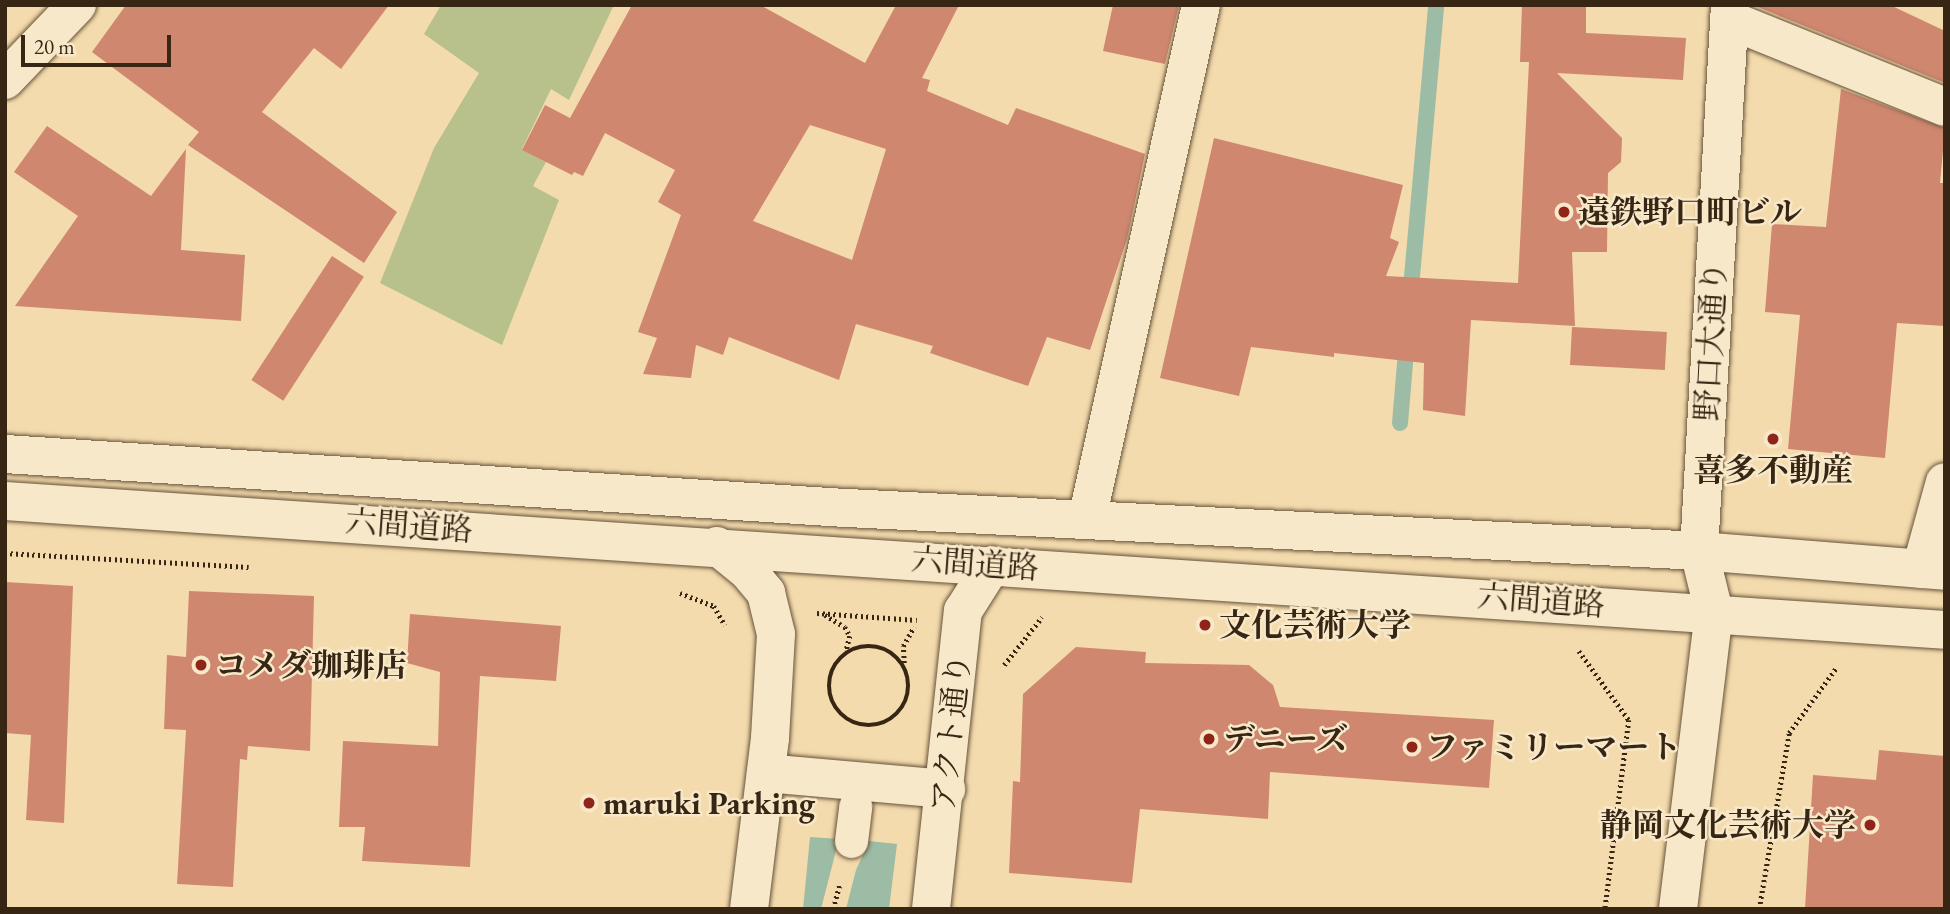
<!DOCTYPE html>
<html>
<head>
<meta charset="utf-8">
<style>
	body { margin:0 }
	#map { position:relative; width:1950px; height:914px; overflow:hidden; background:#f4dbad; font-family:"EB Garamond","Noto Serif JP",serif }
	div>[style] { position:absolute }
	.green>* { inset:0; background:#b8c18c }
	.water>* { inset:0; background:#9dbca5 }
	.stream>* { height:16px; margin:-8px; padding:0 8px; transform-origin:8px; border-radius:8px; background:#9dbca5 }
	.building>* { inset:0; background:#cf8770; transform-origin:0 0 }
	.path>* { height:4.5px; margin-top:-2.25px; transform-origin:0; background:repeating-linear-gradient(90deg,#372614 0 2px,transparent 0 5.5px) }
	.path>.ring { margin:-2.25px; padding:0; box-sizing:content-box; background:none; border:4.5px solid #372614; border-radius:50% }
	.roads { filter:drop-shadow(0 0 2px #66533a) drop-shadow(0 0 2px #66533a) }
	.pedestrian>* { height:33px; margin:-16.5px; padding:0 16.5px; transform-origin:16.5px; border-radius:16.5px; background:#f8e8ca }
	.minor>* { height:38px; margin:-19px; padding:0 19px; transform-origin:19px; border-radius:19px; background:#f8e8ca }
	.tertiary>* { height:38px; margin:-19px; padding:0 19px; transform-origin:19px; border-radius:19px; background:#f8e8ca }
	.dots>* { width:19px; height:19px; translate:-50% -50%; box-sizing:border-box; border:4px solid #f8e8ca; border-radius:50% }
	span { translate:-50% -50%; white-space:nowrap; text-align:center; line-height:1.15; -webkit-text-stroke:5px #f8e8ca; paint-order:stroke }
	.poi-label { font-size:32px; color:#372614; font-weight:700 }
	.left { translate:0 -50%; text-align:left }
	.right { translate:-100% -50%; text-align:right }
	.street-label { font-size:32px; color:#372614 }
	.frame { position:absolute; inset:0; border:7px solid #372614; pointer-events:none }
	.scale { position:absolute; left:21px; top:35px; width:150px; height:32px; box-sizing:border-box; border:4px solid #372614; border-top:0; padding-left:9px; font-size:21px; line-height:24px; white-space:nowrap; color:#372614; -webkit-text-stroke:5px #f8e8ca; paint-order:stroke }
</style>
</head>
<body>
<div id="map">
	<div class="green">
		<div style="clip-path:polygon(441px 5px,614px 5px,569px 100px,551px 89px,522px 149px,546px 162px,533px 186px,559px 200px,502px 345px,380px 283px,434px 148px,479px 73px,424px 34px)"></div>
	</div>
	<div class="water">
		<div style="clip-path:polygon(810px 837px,839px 839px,821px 909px,803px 909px)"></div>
		<div style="clip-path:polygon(869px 841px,897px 844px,889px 909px,846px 909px,856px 870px)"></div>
	</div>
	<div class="stream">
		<div style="left:1410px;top:299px;width:295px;rotate:-84.9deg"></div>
		<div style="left:1400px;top:423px;width:84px;rotate:-85.2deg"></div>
	</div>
	<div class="building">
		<div style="clip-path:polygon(126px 5px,389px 5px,341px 69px,314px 48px,262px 112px,397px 212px,364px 263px,188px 145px,199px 132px,92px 52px)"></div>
		<div style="clip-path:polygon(evenodd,632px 5px,760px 5px,865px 63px,896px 5px,959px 5px,922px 78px,930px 80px,927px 91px,1008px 125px,1016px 108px,1145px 154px,1127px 239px,1090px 350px,1047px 337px,1028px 386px,930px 353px,933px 346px,856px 324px,839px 380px,729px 337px,723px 355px,696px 345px,691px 378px,643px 374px,657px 338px,638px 332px,681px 215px,658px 202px,675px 170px,605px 133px,583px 176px,574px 172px,572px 175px,522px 150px,545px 105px,570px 118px,632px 5px,810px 125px,886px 149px,852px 260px,753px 221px,810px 125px)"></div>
		<div style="clip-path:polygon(1113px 5px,1179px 5px,1165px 64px,1103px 51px)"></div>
		<div style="clip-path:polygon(1522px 5px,1586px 5px,1586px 33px,1686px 38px,1683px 80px,1557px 73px,1622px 138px,1621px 162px,1608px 173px,1607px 252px,1572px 252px,1575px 326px,1471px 320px,1465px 416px,1423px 410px,1424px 363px,1334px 353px,1334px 357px,1251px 347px,1239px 396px,1160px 378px,1214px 138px,1403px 185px,1390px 238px,1399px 242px,1386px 276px,1518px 283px,1529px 62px,1520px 62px)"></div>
		<div style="clip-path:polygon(1753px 5px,1890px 5px,1945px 31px,1945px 83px)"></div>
		<div style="clip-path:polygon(1841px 89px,1945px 128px,1940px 183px,1945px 183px,1945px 326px,1897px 323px,1885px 458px,1788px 449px,1800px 315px,1765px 312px,1772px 224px,1826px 227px)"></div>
		<div style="clip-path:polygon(47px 126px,151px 196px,186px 149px,181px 250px,245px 255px,241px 321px,15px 306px,78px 216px,14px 172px)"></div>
		<div style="left:332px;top:256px;width:38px;height:148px;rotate:33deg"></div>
		<div style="left:1572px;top:327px;width:95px;height:38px;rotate:3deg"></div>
		<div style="clip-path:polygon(5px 582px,73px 586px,64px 823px,26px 820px,31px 735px,5px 733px)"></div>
		<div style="clip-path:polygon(189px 591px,314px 596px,310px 751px,248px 746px,247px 760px,240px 759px,233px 887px,177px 884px,186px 730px,164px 729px,167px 655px,186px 657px)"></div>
		<div style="clip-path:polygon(410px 614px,561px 626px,556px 681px,480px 676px,470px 867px,362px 861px,365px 827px,339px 827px,343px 741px,438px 746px,440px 672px,407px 663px)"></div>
		<div style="clip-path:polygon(1076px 647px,1146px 652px,1145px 663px,1249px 665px,1273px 685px,1280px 707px,1494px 720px,1489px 788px,1270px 772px,1268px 819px,1140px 809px,1132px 883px,1009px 873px,1013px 781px,1020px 782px,1023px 694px)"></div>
		<div style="clip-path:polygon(1879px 750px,1945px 756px,1945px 909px,1805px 909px,1813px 775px,1876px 780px)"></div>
	</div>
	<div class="path">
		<div style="left:5px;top:553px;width:244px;rotate:3.3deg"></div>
		<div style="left:680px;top:593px;width:36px;rotate:21deg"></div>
		<div style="left:714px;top:606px;width:22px;rotate:60deg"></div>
		<div style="left:817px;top:613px;width:100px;rotate:4deg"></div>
		<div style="left:825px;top:615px;width:23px;rotate:31deg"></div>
		<div style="left:845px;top:627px;width:10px;rotate:61deg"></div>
		<div style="left:850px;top:636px;width:16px;rotate:104deg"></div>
		<div class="ring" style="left:829px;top:646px;width:75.5px;height:75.5px"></div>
		<div style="left:1579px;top:651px;width:85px;rotate:54.1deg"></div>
		<div style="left:1629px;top:720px;width:191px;rotate:97.2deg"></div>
		<div style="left:904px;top:663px;width:17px;rotate:-93deg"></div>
		<div style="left:903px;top:646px;width:22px;rotate:-60deg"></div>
		<div style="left:1004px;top:665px;width:61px;rotate:-51.6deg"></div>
		<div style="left:833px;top:909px;width:27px;rotate:-75deg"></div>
		<div style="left:1759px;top:909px;width:179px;rotate:-80.3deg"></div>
		<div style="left:1789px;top:733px;width:80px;rotate:-54.1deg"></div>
	</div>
	<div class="roads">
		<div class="pedestrian">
			<div style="left:851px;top:841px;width:35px;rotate:-83deg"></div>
		</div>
		<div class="minor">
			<div style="left:1730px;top:20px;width:232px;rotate:22deg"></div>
			<div style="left:5px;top:80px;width:104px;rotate:-46.2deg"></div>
			<div style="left:1087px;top:519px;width:526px;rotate:-77.49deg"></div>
			<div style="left:717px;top:546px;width:38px;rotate:39deg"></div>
			<div style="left:747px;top:570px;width:30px;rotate:50deg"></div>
			<div style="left:766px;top:593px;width:42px;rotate:76.3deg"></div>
			<div style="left:776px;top:634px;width:104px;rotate:93.3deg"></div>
			<div style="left:770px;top:738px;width:172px;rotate:97deg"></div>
			<div style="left:1921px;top:569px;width:90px;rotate:-74.6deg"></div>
			<div style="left:766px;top:773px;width:181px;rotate:5.1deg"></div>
			<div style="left:931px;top:909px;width:300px;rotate:-83.9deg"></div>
			<div style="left:963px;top:611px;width:54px;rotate:-57.8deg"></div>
		</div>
		<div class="tertiary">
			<div style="left:5px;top:454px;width:825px;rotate:3.68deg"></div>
			<div style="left:828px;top:507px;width:872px;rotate:2.89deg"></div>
			<div style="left:1699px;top:551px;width:247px;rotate:4.6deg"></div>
			<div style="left:5px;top:501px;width:1944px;rotate:3.8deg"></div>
			<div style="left:1678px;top:909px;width:299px;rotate:-83.1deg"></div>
			<div style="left:1714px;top:612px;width:63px;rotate:-103.8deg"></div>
			<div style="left:1699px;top:551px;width:547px;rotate:-86.75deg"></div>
		</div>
	</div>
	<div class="dots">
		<div style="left:1564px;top:212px;background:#8f2418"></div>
		<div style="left:1773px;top:439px;background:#8f2418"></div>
		<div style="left:1205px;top:625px;background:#8f2418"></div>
		<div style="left:201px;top:665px;background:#8f2418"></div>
		<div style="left:1209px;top:739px;background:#8f2418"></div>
		<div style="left:1412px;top:747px;background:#8f2418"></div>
		<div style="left:589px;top:803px;background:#8f2418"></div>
		<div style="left:1870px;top:825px;background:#8f2418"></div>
	</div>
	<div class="poi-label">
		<span class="left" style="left:1578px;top:212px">遠鉄野口町ビル</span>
		<span style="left:1773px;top:470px">喜多不動産</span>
		<span class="left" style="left:1219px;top:625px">文化芸術大学</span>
		<span class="left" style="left:215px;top:665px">コメダ珈琲店</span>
		<span class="left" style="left:1223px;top:739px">デニーズ</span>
		<span class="left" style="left:1426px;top:747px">ファミリーマート</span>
		<span class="left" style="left:603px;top:803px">maruki Parking</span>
		<span class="right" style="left:1856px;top:825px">静岡文化芸術大学</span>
	</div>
	<div class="street-label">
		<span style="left:1711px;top:341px;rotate:-87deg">野口大通り</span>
		<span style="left:409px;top:526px;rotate:4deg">六間道路</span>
		<span style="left:975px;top:564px;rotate:4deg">六間道路</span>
		<span style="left:1541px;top:601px;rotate:4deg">六間道路</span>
		<span style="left:951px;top:733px;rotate:-84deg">アクト通り</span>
	</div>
	<div class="frame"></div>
	<div class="scale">20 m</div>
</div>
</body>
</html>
